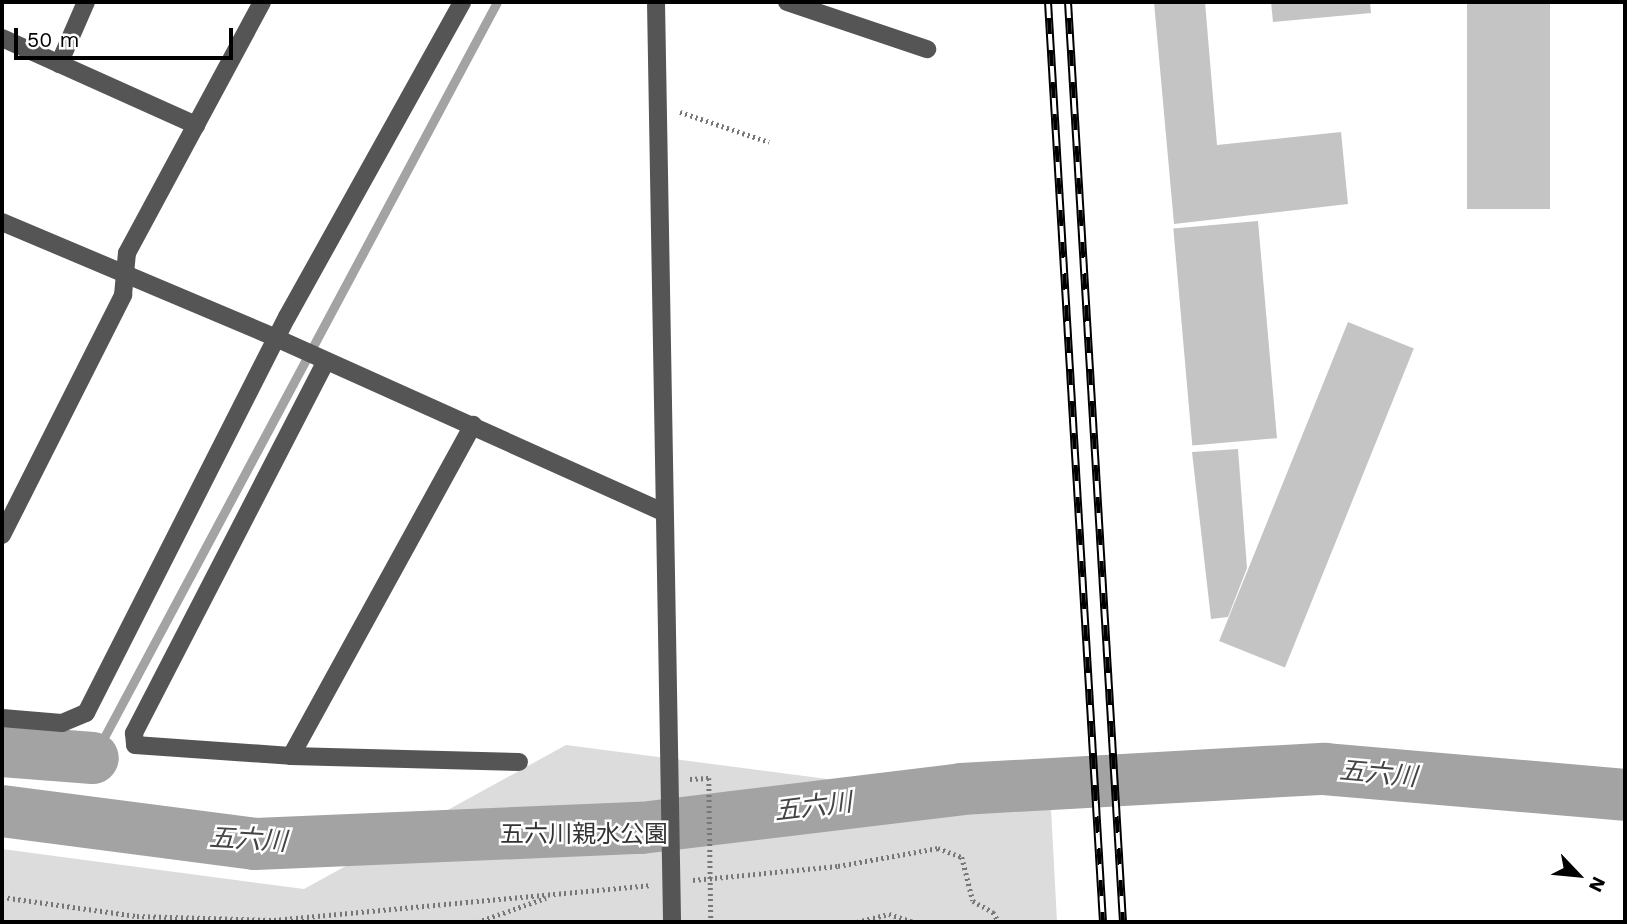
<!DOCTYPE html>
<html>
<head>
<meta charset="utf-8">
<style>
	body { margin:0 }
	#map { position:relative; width:1627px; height:924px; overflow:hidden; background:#fff; font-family:"Work Sans","Noto Sans JP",sans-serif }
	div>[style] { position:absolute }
	.green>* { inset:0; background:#dcdcdc }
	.stream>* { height:9px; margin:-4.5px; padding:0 4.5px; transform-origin:4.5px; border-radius:4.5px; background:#a3a3a3 }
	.river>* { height:52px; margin:-26px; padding:0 26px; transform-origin:26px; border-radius:26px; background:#a3a3a3 }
	.building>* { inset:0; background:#c4c4c4; transform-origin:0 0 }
	.path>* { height:4.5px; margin-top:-2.25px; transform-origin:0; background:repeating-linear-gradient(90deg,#777 0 2px,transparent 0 5.5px) }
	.minor>* { height:18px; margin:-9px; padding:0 9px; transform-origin:9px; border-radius:9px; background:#555 }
	.rail>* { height:8px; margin-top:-4px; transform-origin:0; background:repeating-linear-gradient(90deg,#fff 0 16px,#000 0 32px); box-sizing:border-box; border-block:2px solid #000 }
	span { translate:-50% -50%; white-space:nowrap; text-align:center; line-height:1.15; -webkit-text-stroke:5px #fff; paint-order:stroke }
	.park-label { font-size:24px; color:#333 }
	.water-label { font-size:26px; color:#444; font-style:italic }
	.frame { position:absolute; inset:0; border:4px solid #000; pointer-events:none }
	.north { position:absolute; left:1543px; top:840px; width:70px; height:70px; -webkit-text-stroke:5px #fff; paint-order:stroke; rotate:116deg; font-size:19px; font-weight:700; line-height:28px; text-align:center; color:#000 }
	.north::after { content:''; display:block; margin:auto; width:24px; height:32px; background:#000; clip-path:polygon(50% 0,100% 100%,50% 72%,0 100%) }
	.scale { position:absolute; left:14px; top:28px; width:219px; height:32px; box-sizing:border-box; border:4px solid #000; border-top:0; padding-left:9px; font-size:21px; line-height:24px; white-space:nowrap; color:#000; -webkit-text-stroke:5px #fff; paint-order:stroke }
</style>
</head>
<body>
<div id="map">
	<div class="green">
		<div style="clip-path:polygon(566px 745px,1051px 808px,1057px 922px,2px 922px,2px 849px,304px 889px)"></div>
	</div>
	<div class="stream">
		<div style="left:93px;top:758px;width:857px;rotate:-61.88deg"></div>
	</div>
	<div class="river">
		<div style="left:2px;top:751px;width:91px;rotate:4.4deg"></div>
		<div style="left:2px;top:811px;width:255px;rotate:7.4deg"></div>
		<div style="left:255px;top:844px;width:386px;rotate:-2.4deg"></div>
		<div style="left:641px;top:828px;width:322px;rotate:-6.9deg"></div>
		<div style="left:961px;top:789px;width:364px;rotate:-3.2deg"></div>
		<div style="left:1324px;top:769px;width:302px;rotate:4.9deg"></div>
	</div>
	<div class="building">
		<div style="clip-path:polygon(1154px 2px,1205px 2px,1217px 145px,1341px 132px,1348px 204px,1174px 224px)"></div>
		<div style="clip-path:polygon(1271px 2px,1370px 2px,1371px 13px,1273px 22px)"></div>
		<div style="left:1467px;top:2px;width:83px;height:207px"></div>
		<div style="left:1258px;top:221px;width:218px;height:85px;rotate:85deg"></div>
		<div style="left:1348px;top:322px;width:71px;height:344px;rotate:22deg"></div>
		<div style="clip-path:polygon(1238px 449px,1247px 568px,1228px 617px,1211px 619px,1192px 452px)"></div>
	</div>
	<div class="path">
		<div style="left:680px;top:112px;width:94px;rotate:18.6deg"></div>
		<div style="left:690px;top:779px;width:19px;rotate:-3deg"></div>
		<div style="left:709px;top:778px;width:144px;rotate:89.2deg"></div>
		<div style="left:693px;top:880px;width:146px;rotate:-5.5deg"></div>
		<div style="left:838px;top:866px;width:102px;rotate:-10.2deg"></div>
		<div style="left:938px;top:848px;width:26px;rotate:21deg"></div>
		<div style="left:962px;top:857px;width:45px;rotate:76deg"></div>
		<div style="left:973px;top:901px;width:23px;rotate:29deg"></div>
		<div style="left:993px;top:912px;width:12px;rotate:59deg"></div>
		<div style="left:2px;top:897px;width:136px;rotate:8deg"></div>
		<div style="left:137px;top:916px;width:137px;rotate:1.7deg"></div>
		<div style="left:274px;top:920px;width:377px;rotate:-5.3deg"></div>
		<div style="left:477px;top:922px;width:73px;rotate:-19.2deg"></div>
		<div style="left:857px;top:922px;width:33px;rotate:-14deg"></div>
		<div style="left:889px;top:914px;width:26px;rotate:18deg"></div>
	</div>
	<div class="minor">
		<div style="left:656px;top:2px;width:920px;rotate:89deg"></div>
		<div style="left:787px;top:2px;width:148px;rotate:18.6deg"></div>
		<div style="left:2px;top:38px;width:213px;rotate:24.2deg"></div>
		<div style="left:59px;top:64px;width:68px;rotate:-66.5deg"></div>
		<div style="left:2px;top:222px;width:298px;rotate:22.9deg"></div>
		<div style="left:276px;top:338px;width:425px;rotate:24.2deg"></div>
		<div style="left:326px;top:361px;width:419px;rotate:117.3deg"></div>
		<div style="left:134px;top:733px;width:12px;rotate:85deg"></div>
		<div style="left:135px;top:745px;width:156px;rotate:4deg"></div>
		<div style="left:291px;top:756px;width:378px;rotate:-61.2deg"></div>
		<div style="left:2px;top:535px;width:269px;rotate:-63.2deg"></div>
		<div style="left:123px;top:295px;width:42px;rotate:-84.6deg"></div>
		<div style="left:127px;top:253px;width:285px;rotate:-61.7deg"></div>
		<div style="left:2px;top:718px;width:60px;rotate:4.8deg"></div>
		<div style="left:62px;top:723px;width:26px;rotate:-23deg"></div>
		<div style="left:86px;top:713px;width:444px;rotate:-63.1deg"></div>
		<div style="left:287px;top:317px;width:360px;rotate:-60.9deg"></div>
		<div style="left:291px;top:756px;width:228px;rotate:1.5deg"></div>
	</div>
	<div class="rail">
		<div style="left:1048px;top:2px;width:922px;rotate:86.58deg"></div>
		<div style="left:1068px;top:2px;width:922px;rotate:86.58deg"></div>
	</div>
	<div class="park-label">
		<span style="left:584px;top:835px">五六川親水公園</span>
	</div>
	<div class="water-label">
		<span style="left:1378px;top:774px;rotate:5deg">五六川</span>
		<span style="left:813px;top:807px;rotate:-7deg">五六川</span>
		<span style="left:248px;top:840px;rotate:3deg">五六川</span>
	</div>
	<div class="frame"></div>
	<div class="north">N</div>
	<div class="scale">50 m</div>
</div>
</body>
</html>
